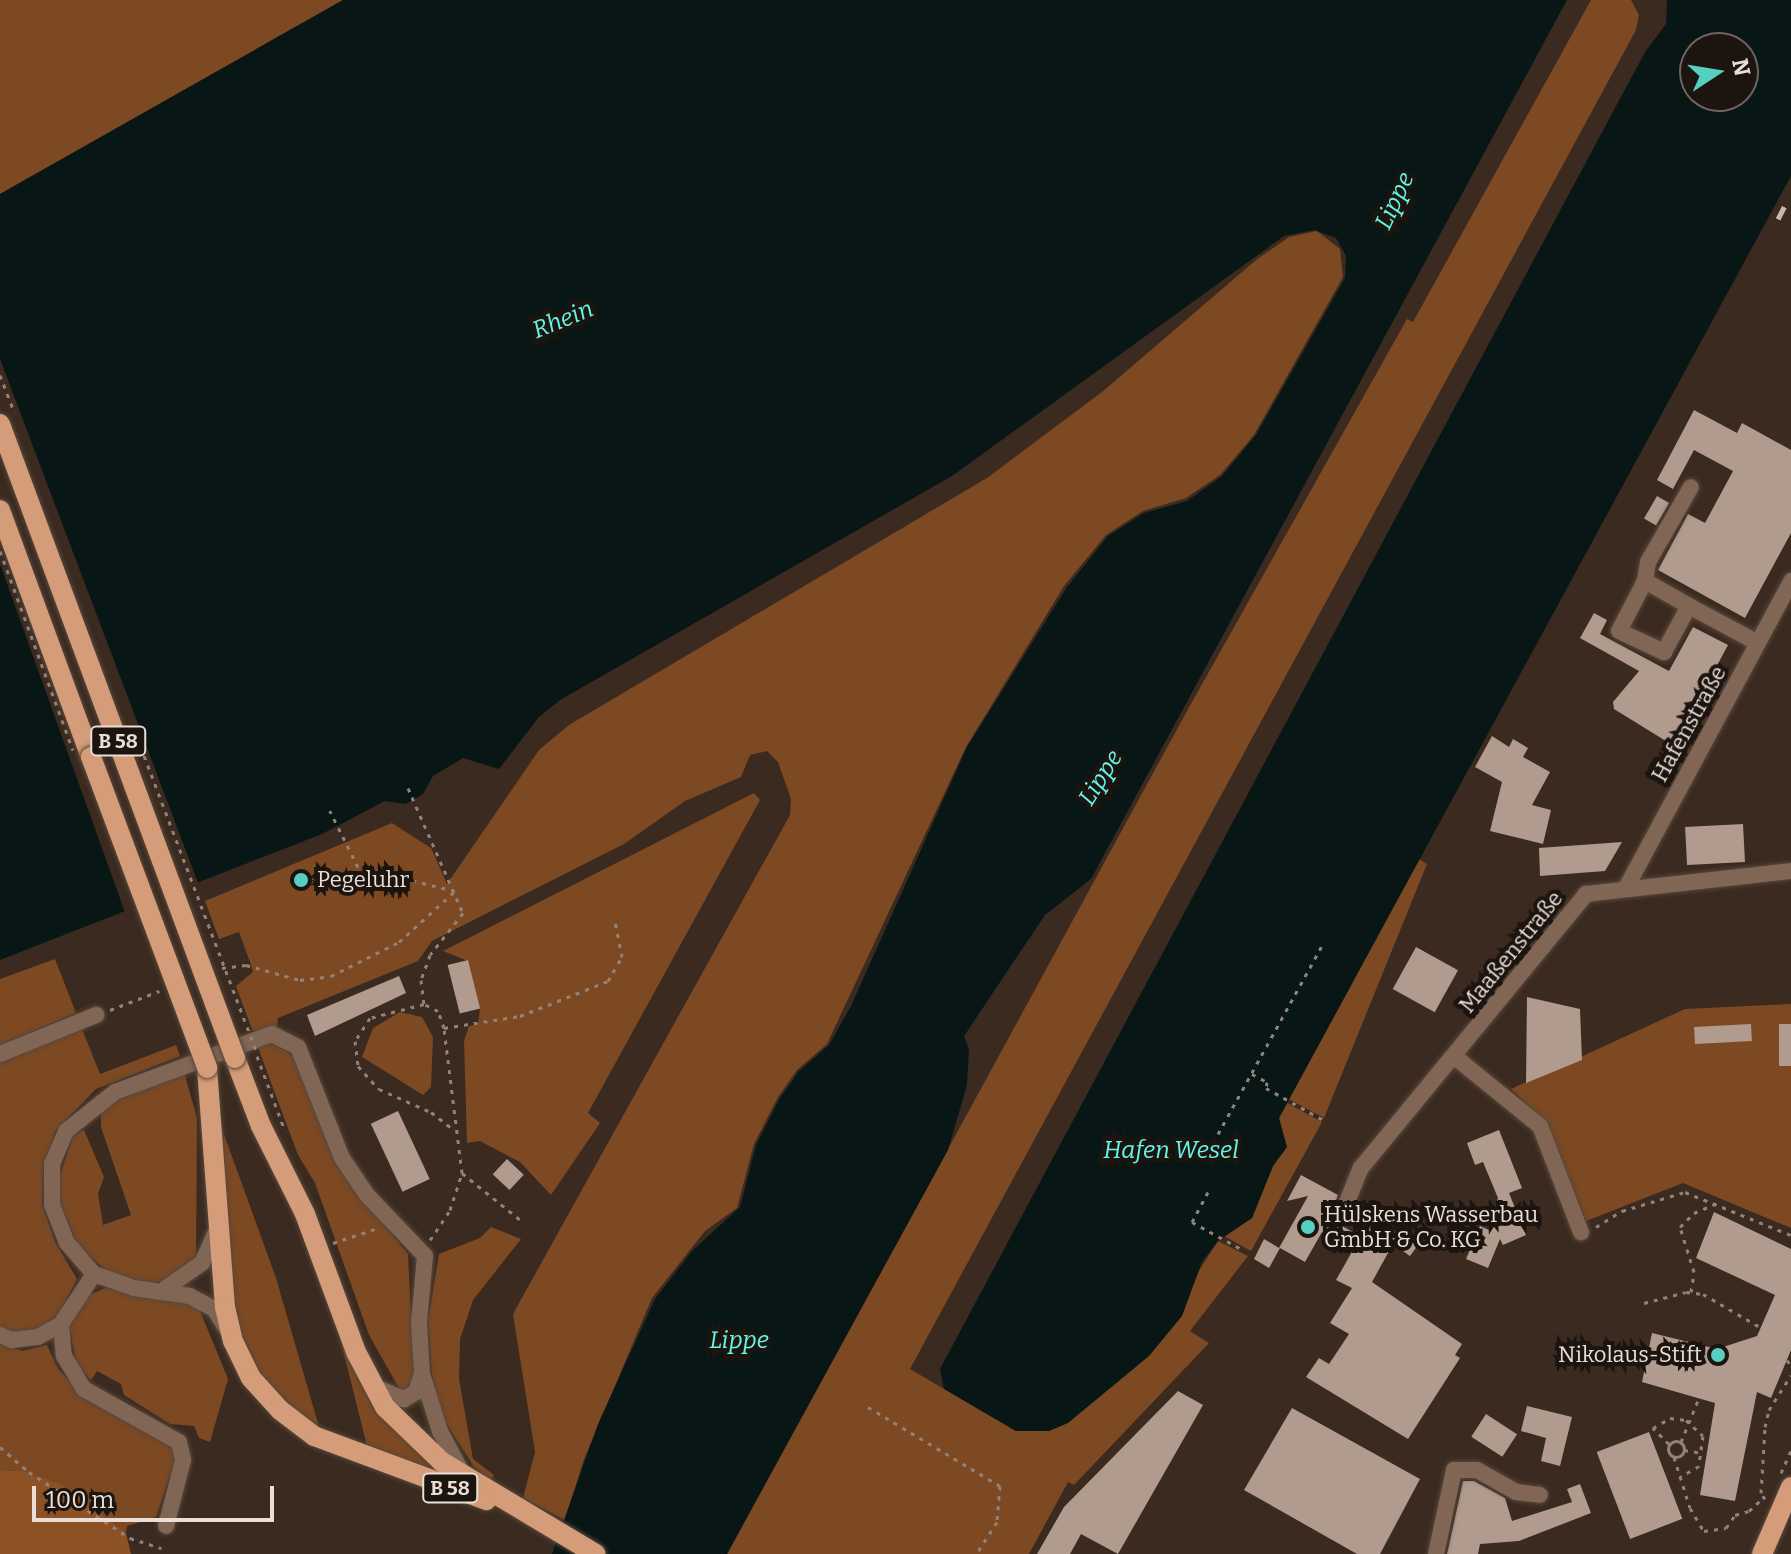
<!DOCTYPE html>
<html>
<head>
<meta charset="utf-8">
<style>
	body { margin:0 }
	#map { position:relative; width:1791px; height:1554px; overflow:hidden; background:#3b2a1f; font-family:Bitter,serif }
	div>[style] { position:absolute }
	.green>* { inset:0; background:#7d4923 }
	.forest>* { inset:0; background:#8d5126 }
	.water>* { inset:0; background:#081615 }
	.pier>* { inset:0; background:#3b2a1f }
	.building>* { inset:0; background:#b19b8e; transform-origin:0 0 }
	.path>* { height:3px; margin-top:-1.5px; transform-origin:0; background:repeating-linear-gradient(90deg,#92837a 0 4px,transparent 0 10px) }
	.path>.ring { margin:-1.5px; padding:0; box-sizing:content-box; background:none; border:3px solid #92837a; border-radius:50% }
	.roads { filter:drop-shadow(0 0 2px #57473c) drop-shadow(0 0 2px #57473c) }
	.minor>* { height:16px; margin:-8px; padding:0 8px; transform-origin:8px; border-radius:8px; background:#816655 }
	.major>* { height:20px; margin:-10px; padding:0 10px; transform-origin:10px; border-radius:10px; background:#d49c78 }
	.rail>* { height:5px; margin-top:-2.5px; transform-origin:0; background:repeating-linear-gradient(90deg,#c5b8b0 0 14px,transparent 0 28px) }
	.path-bridge>* { height:3px; margin-top:-1.5px; transform-origin:0; background:repeating-linear-gradient(90deg,#92837a 0 4px,transparent 0 10px) }
	.bridges { filter:drop-shadow(0 0 2px #57473c) drop-shadow(0 0 2px #57473c) }
	.major-bridge>* { height:20px; margin:-10px; padding:0 10px; transform-origin:10px; border-radius:10px; background:#d49c78 }
	.dots>* { width:22px; height:22px; translate:-50% -50%; box-sizing:border-box; border:4px solid #1c140f; border-radius:50% }
	span { translate:-50% -50%; white-space:nowrap; text-align:center; line-height:1.15; -webkit-text-stroke:8px #1c140f; paint-order:stroke }
	.shield-label span { padding:2px 6px; background:#1c140f; border:2px solid; border-radius:6px; -webkit-text-stroke-width:0 }
	.shield-label { font-size:20px; color:#eaded7; font-weight:700 }
	.street-label { font-size:22px; color:#eaded7 }
	.poi-label { font-size:22px; color:#eaded7 }
	.left { translate:0 -50%; text-align:left }
	.right { translate:-100% -50%; text-align:right }
	.water-label { font-size:24px; color:#63f7e9; font-style:italic }
	.north { position:absolute; left:1679px; top:32px; width:80px; height:80px; box-sizing:border-box; background:#1c140f; border:2px solid #6e655f; border-radius:50%; rotate:78deg; font-size:22px; font-weight:700; line-height:32px; text-align:center; color:#eaded7 }
	.north::after { content:''; display:block; margin:auto; width:28px; height:36px; background:#57cec2; clip-path:polygon(50% 0,100% 100%,50% 72%,0 100%) }
	.scale { position:absolute; left:32px; top:1486px; width:242px; height:36px; box-sizing:border-box; border:4px solid #eaded7; border-top:0; padding-left:10px; font-size:24px; line-height:28px; white-space:nowrap; color:#eaded7; -webkit-text-stroke:6px #1c140f; paint-order:stroke }
</style>
</head>
<body>
<div id="map">
	<div class="green">
		<div style="clip-path:polygon(0 0,343px 0,0 194px)"></div>
		<div style="clip-path:polygon(1591px 0,1631px 0,1639px 15px,1636px 30px,910px 1369px,1016px 1431px,1182px 1316px,1191px 1283px,1218px 1241px,1248px 1256px,1190px 1331px,1209px 1343px,1074px 1485px,1068px 1482px,1029px 1554px,727px 1554px,1187px 711px,1407px 319px,1413px 322px)"></div>
		<div style="clip-path:polygon(1317px 231px,1340px 249px,1343px 277px,1254px 435px,1220px 475px,1186px 498px,1143px 511px,1106px 535px,1064px 586px,966px 747px,827px 1044px,797px 1070px,778px 1097px,754px 1144px,737px 1208px,705px 1231px,652px 1298px,584px 1459px,565px 1520px,523px 1498px,535px 1452px,513px 1314px,790px 815px,791px 799px,778px 762px,767px 751px,750px 755px,741px 777px,685px 801px,624px 844px,432px 941px,418px 961px,278px 1018px,277px 1026px,253px 1032px,236px 986px,253px 972px,250px 962px,239px 932px,219px 939px,205px 901px,392px 823px,431px 848px,447px 884px,539px 750px,569px 725px,987px 478px,1102px 392px,1256px 260px,1289px 237px)"></div>
		<div style="clip-path:polygon(754px 793px,760px 800px,588px 1113px,600px 1123px,551px 1195px,520px 1162px,480px 1141px,467px 1143px,464px 1041px,469px 1026px,478px 1024px,480px 1009px,468px 961px,443px 951px)"></div>
		<div style="clip-path:polygon(1419px 859px,1427px 864px,1324px 1118px,1289px 1099px)"></div>
		<div style="clip-path:polygon(55px 959px,76px 1013px,0 1045px,0 979px)"></div>
		<div style="clip-path:polygon(1791px 1004px,1791px 1228px,1683px 1183px,1586px 1221px,1546px 1122px,1511px 1089px,1685px 1009px)"></div>
		<div style="clip-path:polygon(400px 1012px,422px 1017px,433px 1037px,431px 1087px,423px 1095px,362px 1057px,373px 1028px)"></div>
		<div style="clip-path:polygon(82px 1029px,100px 1074px,176px 1045px,180px 1056px,96px 1089px,56px 1130px,43px 1166px,42px 1204px,55px 1242px,77px 1279px,58px 1315px,39px 1329px,13px 1333px,0 1329px,0 1061px)"></div>
		<div style="clip-path:polygon(273px 1042px,294px 1057px,335px 1163px,408px 1254px,414px 1379px,407px 1389px,400px 1390px,369px 1335px,315px 1183px,298px 1155px,257px 1045px)"></div>
		<div style="clip-path:polygon(184px 1072px,197px 1118px,196px 1259px,168px 1281px,147px 1283px,107px 1271px,78px 1246px,58px 1199px,59px 1179px,73px 1135px,84px 1130px,104px 1177px,98px 1194px,103px 1225px,131px 1215px,101px 1127px,101px 1107px)"></div>
		<div style="clip-path:polygon(1287px 1103px,1322px 1122px,1251px 1251px,1224px 1236px,1252px 1218px,1273px 1166px,1286px 1147px,1279px 1118px)"></div>
		<div style="clip-path:polygon(217px 1115px,276px 1278px,319px 1427px,311px 1427px,271px 1389px,251px 1360px,233px 1316px)"></div>
		<div style="clip-path:polygon(491px 1227px,521px 1239px,473px 1300px,460px 1339px,459px 1379px,473px 1459px,494px 1475px,491px 1481px,474px 1467px,443px 1418px,432px 1375px,428px 1321px,439px 1254px,480px 1238px)"></div>
		<div style="clip-path:polygon(105px 1288px,198px 1306px,228px 1379px,210px 1442px,199px 1438px,194px 1426px,170px 1424px,124px 1395px,121px 1384px,97px 1371px,91px 1380px,77px 1365px,69px 1326px,85px 1297px)"></div>
		<div style="clip-path:polygon(339px 1334px,457px 1479px,369px 1454px)"></div>
		<div style="clip-path:polygon(0 1344px,23px 1351px,47px 1345px,58px 1369px,83px 1394px,173px 1445px,175px 1460px,156px 1517px,127px 1526px,126px 1533px,23px 1471px,0 1470px)"></div>
	</div>
	<div class="forest">
		<div style="clip-path:polygon(0 1470px,23px 1471px,62px 1485px,126px 1533px,131px 1554px,0 1554px)"></div>
	</div>
	<div class="water">
		<div style="clip-path:polygon(343px 0,1567px 0,1091px 879px,1045px 915px,964px 1036px,969px 1049px,967px 1085px,948px 1150px,727px 1554px,552px 1554px,598px 1424px,655px 1299px,692px 1251px,740px 1207px,756px 1145px,780px 1098px,799px 1071px,829px 1045px,851px 1006px,967px 747px,1067px 587px,1108px 536px,1144px 513px,1187px 501px,1222px 476px,1256px 435px,1345px 278px,1346px 256px,1336px 238px,1314px 230px,1284px 236px,952px 476px,560px 700px,539px 717px,499px 769px,463px 758px,433px 776px,423px 794px,406px 804px,385px 801px,322px 834px,0 960px,0 194px)"></div>
		<div style="clip-path:polygon(evenodd,1667px 0,1791px 0,1791px 176px,1279px 1118px,1287px 1147px,1273px 1166px,1252px 1218px,1218px 1241px,1202px 1262px,1182px 1316px,1149px 1356px,1068px 1423px,1049px 1431px,1016px 1431px,944px 1389px,940px 1369px,1645px 52px,1666px 24px,1667px 0,1695px 48px,1743px 48px,1743px 96px,1695px 96px,1695px 48px)"></div>
	</div>
	<div class="pier">
		<div style="clip-path:polygon(0 359px,200px 888px,127px 918px,0 564px)"></div>
	</div>
	<div class="building">
		<div style="clip-path:polygon(1694px 410px,1737px 433px,1742px 423px,1791px 450px,1791px 533px,1745px 618px,1658px 570px,1688px 514px,1705px 523px,1733px 471px,1694px 450px,1673px 489px,1657px 480px)"></div>
		<div style="left:1657px;top:496px;width:14px;height:26px;rotate:30deg"></div>
		<div style="clip-path:polygon(1594px 613px,1607px 620px,1600px 634px,1669px 671px,1693px 627px,1728px 645px,1674px 746px,1614px 709px,1613px 702px,1639px 671px,1580px 638px)"></div>
		<div style="clip-path:polygon(1492px 736px,1509px 747px,1513px 739px,1528px 748px,1523px 757px,1550px 772px,1532px 805px,1551px 810px,1543px 844px,1490px 831px,1502px 782px,1475px 767px)"></div>
		<div style="left:1743px;top:824px;width:38px;height:58px;rotate:87deg"></div>
		<div style="clip-path:polygon(1622px 842px,1605px 871px,1540px 876px,1539px 848px)"></div>
		<div style="left:1416px;top:947px;width:48px;height:48px;rotate:29deg"></div>
		<div style="left:468px;top:960px;width:50px;height:21px;rotate:76deg"></div>
		<div style="clip-path:polygon(399px 976px,406px 993px,315px 1036px,307px 1015px)"></div>
		<div style="clip-path:polygon(1527px 997px,1580px 1009px,1582px 1060px,1526px 1083px)"></div>
		<div style="left:1751px;top:1024px;width:17px;height:57px;rotate:87deg"></div>
		<div style="left:1791px;top:1024px;width:42px;height:12px;rotate:90deg"></div>
		<div style="left:398px;top:1111px;width:75px;height:30px;rotate:65deg"></div>
		<div style="clip-path:polygon(1499px 1130px,1522px 1188px,1509px 1193px,1526px 1235px,1503px 1245px,1500px 1239px,1488px 1268px,1466px 1259px,1480px 1226px,1489px 1230px,1498px 1198px,1483px 1162px,1475px 1165px,1467px 1143px)"></div>
		<div style="left:507px;top:1159px;width:23px;height:21px;rotate:43deg"></div>
		<div style="clip-path:polygon(1301px 1175px,1338px 1195px,1329px 1219px,1364px 1238px,1376px 1217px,1418px 1245px,1410px 1256px,1393px 1244px,1372px 1282px,1462px 1344px,1455px 1355px,1460px 1358px,1408px 1439px,1306px 1377px,1319px 1358px,1329px 1364px,1349px 1334px,1330px 1323px,1352px 1288px,1336px 1280px,1353px 1250px,1322px 1232px,1305px 1262px,1280px 1248px,1269px 1268px,1254px 1259px,1264px 1239px,1279px 1248px,1308px 1196px,1287px 1201px)"></div>
		<div style="clip-path:polygon(1714px 1212px,1791px 1249px,1791px 1350px,1771px 1398px,1757px 1392px,1735px 1501px,1700px 1495px,1715px 1403px,1642px 1382px,1652px 1333px,1717px 1349px,1757px 1336px,1775px 1295px,1696px 1258px)"></div>
		<div style="clip-path:polygon(1178px 1391px,1203px 1405px,1118px 1554px,1081px 1534px,1070px 1554px,1037px 1554px,1064px 1507px)"></div>
		<div style="clip-path:polygon(1527px 1406px,1572px 1417px,1560px 1466px,1541px 1461px,1546px 1438px,1521px 1431px)"></div>
		<div style="clip-path:polygon(1292px 1408px,1420px 1479px,1380px 1554px,1357px 1554px,1244px 1490px)"></div>
		<div style="left:1486px;top:1414px;width:37px;height:27px;rotate:33deg"></div>
		<div style="left:1649px;top:1432px;width:93px;height:56px;rotate:69deg"></div>
		<div style="clip-path:polygon(1463px 1481px,1474px 1481px,1505px 1498px,1512px 1521px,1572px 1502px,1567px 1489px,1580px 1484px,1591px 1513px,1519px 1541px,1480px 1544px,1478px 1554px,1447px 1554px)"></div>
	</div>
	<div class="path">
		<div style="left:408px;top:788px;width:137px;rotate:66.3deg"></div>
		<div style="left:463px;top:913px;width:53px;rotate:128.2deg"></div>
		<div style="left:430px;top:955px;width:27px;rotate:110deg"></div>
		<div style="left:421px;top:980px;width:24px;rotate:83deg"></div>
		<div style="left:222px;top:968px;width:24px;rotate:-7deg"></div>
		<div style="left:246px;top:965px;width:56px;rotate:15.5deg"></div>
		<div style="left:300px;top:980px;width:31px;rotate:-7deg"></div>
		<div style="left:331px;top:976px;width:76px;rotate:-26.6deg"></div>
		<div style="left:399px;top:942px;width:76px;rotate:-42.3deg"></div>
		<div style="left:455px;top:891px;width:100px;rotate:-166.1deg"></div>
		<div style="left:358px;top:867px;width:63px;rotate:-116.6deg"></div>
		<div style="left:110px;top:1010px;width:53px;rotate:-21.2deg"></div>
		<div style="left:444px;top:1028px;width:77px;rotate:-9deg"></div>
		<div style="left:520px;top:1016px;width:95px;rotate:-21.7deg"></div>
		<div style="left:608px;top:981px;width:28px;rotate:-60deg"></div>
		<div style="left:622px;top:957px;width:38px;rotate:-101deg"></div>
		<div style="left:257px;top:1056px;width:80px;rotate:69.5deg"></div>
		<div style="left:1252px;top:1074px;width:17px;rotate:28deg"></div>
		<div style="left:1267px;top:1082px;width:6px;rotate:99deg"></div>
		<div style="left:1266px;top:1088px;width:68px;rotate:29.2deg"></div>
		<div style="left:1218px;top:1134px;width:217px;rotate:-61.1deg"></div>
		<div style="left:462px;top:1173px;width:78px;rotate:38.8deg"></div>
		<div style="left:1208px;top:1192px;width:34px;rotate:118deg"></div>
		<div style="left:1192px;top:1222px;width:60px;rotate:28.7deg"></div>
		<div style="left:1596px;top:1227px;width:31px;rotate:-32deg"></div>
		<div style="left:1622px;top:1211px;width:66px;rotate:-16.8deg"></div>
		<div style="left:1685px;top:1192px;width:114px;rotate:22.1deg"></div>
		<div style="left:430px;top:1240px;width:36px;rotate:-56deg"></div>
		<div style="left:450px;top:1210px;width:39px;rotate:-72deg"></div>
		<div style="left:462px;top:1173px;width:146px;rotate:-97.1deg"></div>
		<div style="left:444px;top:1028px;width:18px;rotate:-109deg"></div>
		<div style="left:438px;top:1011px;width:16px;rotate:-153deg"></div>
		<div style="left:424px;top:1004px;width:56px;rotate:165.5deg"></div>
		<div style="left:370px;top:1018px;width:27px;rotate:123deg"></div>
		<div style="left:355px;top:1041px;width:25px;rotate:83deg"></div>
		<div style="left:358px;top:1066px;width:31px;rotate:48deg"></div>
		<div style="left:379px;top:1089px;width:57px;rotate:23.9deg"></div>
		<div style="left:431px;top:1112px;width:28px;rotate:38deg"></div>
		<div style="left:333px;top:1243px;width:44px;rotate:-18.4deg"></div>
		<div style="left:1691px;top:1292px;width:20px;rotate:-81deg"></div>
		<div style="left:1694px;top:1272px;width:47px;rotate:-107.3deg"></div>
		<div style="left:1680px;top:1227px;width:20px;rotate:-45deg"></div>
		<div style="left:1694px;top:1213px;width:25px;rotate:-23deg"></div>
		<div style="left:1644px;top:1303px;width:43px;rotate:-14.7deg"></div>
		<div style="left:1686px;top:1292px;width:17px;rotate:7deg"></div>
		<div style="left:1703px;top:1294px;width:66px;rotate:30.1deg"></div>
		<div style="left:1787px;top:1360px;width:7px;rotate:56deg"></div>
		<div style="left:868px;top:1407px;width:154px;rotate:30.9deg"></div>
		<div style="left:1000px;top:1486px;width:36px;rotate:95deg"></div>
		<div style="left:997px;top:1522px;width:38px;rotate:123deg"></div>
		<div class="ring" style="left:1668px;top:1441px;width:13px;height:13px"></div>
		<div style="left:1681px;top:1442px;width:48px;rotate:-67.8deg"></div>
		<div style="left:1669px;top:1444px;width:23px;rotate:-135deg"></div>
		<div style="left:1653px;top:1428px;width:20px;rotate:-30deg"></div>
		<div style="left:1670px;top:1418px;width:16px;rotate:7deg"></div>
		<div style="left:1686px;top:1420px;width:23px;rotate:43deg"></div>
		<div style="left:1703px;top:1436px;width:30px;rotate:98deg"></div>
		<div style="left:1699px;top:1466px;width:22px;rotate:150deg"></div>
		<div style="left:0;top:1447px;width:38px;rotate:41deg"></div>
		<div style="left:29px;top:1472px;width:121px;rotate:33.2deg"></div>
		<div style="left:130px;top:1538px;width:33px;rotate:18deg"></div>
		<div style="left:1684px;top:1450px;width:20px;rotate:9deg"></div>
		<div style="left:1674px;top:1457px;width:53px;rotate:72.6deg"></div>
		<div style="left:1690px;top:1508px;width:27px;rotate:59deg"></div>
		<div style="left:1704px;top:1531px;width:22px;rotate:-8deg"></div>
		<div style="left:1726px;top:1528px;width:16px;rotate:-55deg"></div>
		<div style="left:1735px;top:1515px;width:15px;rotate:-16deg"></div>
		<div style="left:1749px;top:1511px;width:21px;rotate:-43deg"></div>
		<div style="left:1781px;top:1473px;width:24px;rotate:-66deg"></div>
		<div style="left:1765px;top:1499px;width:7px;rotate:-124deg"></div>
		<div style="left:1761px;top:1493px;width:66px;rotate:-86.5deg"></div>
		<div style="left:1765px;top:1427px;width:17px;rotate:-77deg"></div>
		<div style="left:1769px;top:1410px;width:41px;rotate:-57.8deg"></div>
	</div>
	<div class="roads">
		<div class="minor">
			<div style="left:1645px;top:581px;width:19px;rotate:-81deg"></div>
			<div style="left:1648px;top:562px;width:86px;rotate:-60.2deg"></div>
			<div style="left:1689px;top:606px;width:51px;rotate:-150.4deg"></div>
			<div style="left:1645px;top:581px;width:56px;rotate:117.5deg"></div>
			<div style="left:1619px;top:631px;width:50px;rotate:25deg"></div>
			<div style="left:1664px;top:652px;width:52px;rotate:-61.5deg"></div>
			<div style="left:1689px;top:606px;width:78px;rotate:28.2deg"></div>
			<div style="left:1626px;top:888px;width:349px;rotate:-61.7deg"></div>
			<div style="left:0;top:1054px;width:104px;rotate:-22.1deg"></div>
			<div style="left:1455px;top:1057px;width:109px;rotate:39.1deg"></div>
			<div style="left:1540px;top:1126px;width:114px;rotate:68.9deg"></div>
			<div style="left:1347px;top:1202px;width:37px;rotate:-68deg"></div>
			<div style="left:1361px;top:1168px;width:355px;rotate:-50.6deg"></div>
			<div style="left:1586px;top:894px;width:206px;rotate:-6.4deg"></div>
			<div style="left:166px;top:1288px;width:44px;rotate:-34.8deg"></div>
			<div style="left:202px;top:1263px;width:37px;rotate:-66deg"></div>
			<div style="left:61px;top:1324px;width:32px;rotate:85deg"></div>
			<div style="left:64px;top:1356px;width:39px;rotate:59deg"></div>
			<div style="left:84px;top:1389px;width:109px;rotate:29.2deg"></div>
			<div style="left:179px;top:1442px;width:18px;rotate:77deg"></div>
			<div style="left:183px;top:1460px;width:68px;rotate:104.4deg"></div>
			<div style="left:228px;top:1331px;width:26px;rotate:-122deg"></div>
			<div style="left:214px;top:1309px;width:27px;rotate:-152deg"></div>
			<div style="left:190px;top:1296px;width:57px;rotate:-171.9deg"></div>
			<div style="left:134px;top:1288px;width:42px;rotate:-160.7deg"></div>
			<div style="left:94px;top:1274px;width:41px;rotate:-131.1deg"></div>
			<div style="left:67px;top:1243px;width:41px;rotate:-111.5deg"></div>
			<div style="left:52px;top:1205px;width:41px;rotate:-90deg"></div>
			<div style="left:52px;top:1164px;width:36px;rotate:-67deg"></div>
			<div style="left:66px;top:1131px;width:63px;rotate:-38.5deg"></div>
			<div style="left:115px;top:1092px;width:167px;rotate:-20.3deg"></div>
			<div style="left:272px;top:1034px;width:29px;rotate:27deg"></div>
			<div style="left:298px;top:1047px;width:119px;rotate:68.4deg"></div>
			<div style="left:342px;top:1158px;width:45px;rotate:56deg"></div>
			<div style="left:367px;top:1195px;width:84px;rotate:46.4deg"></div>
			<div style="left:425px;top:1256px;width:66px;rotate:95.2deg"></div>
			<div style="left:419px;top:1322px;width:52px;rotate:86.7deg"></div>
			<div style="left:422px;top:1374px;width:60px;rotate:72.5deg"></div>
			<div style="left:440px;top:1431px;width:45px;rotate:62.3deg"></div>
			<div style="left:0;top:1335px;width:13px;rotate:23deg"></div>
			<div style="left:12px;top:1340px;width:26px;rotate:-7deg"></div>
			<div style="left:38px;top:1337px;width:26px;rotate:-29deg"></div>
			<div style="left:61px;top:1324px;width:60px;rotate:-56.6deg"></div>
			<div style="left:373px;top:1386px;width:34px;rotate:23deg"></div>
			<div style="left:404px;top:1399px;width:14px;rotate:-30deg"></div>
			<div style="left:416px;top:1392px;width:19px;rotate:-72deg"></div>
			<div style="left:1436px;top:1554px;width:86px;rotate:-77.9deg"></div>
			<div style="left:1454px;top:1470px;width:23px"></div>
			<div style="left:1477px;top:1470px;width:45px;rotate:29.4deg"></div>
			<div style="left:1516px;top:1492px;width:24px;rotate:7deg"></div>
		</div>
		<div class="major">
			<div style="left:0;top:510px;width:263px;rotate:69.8deg"></div>
			<div style="left:235px;top:1058px;width:73px;rotate:69.1deg"></div>
			<div style="left:261px;top:1126px;width:98px;rotate:63.4deg"></div>
			<div style="left:305px;top:1214px;width:147px;rotate:69.7deg"></div>
			<div style="left:356px;top:1352px;width:62px;rotate:62.2deg"></div>
			<div style="left:385px;top:1407px;width:79px;rotate:44deg"></div>
			<div style="left:442px;top:1462px;width:179px;rotate:30.9deg"></div>
			<div style="left:207px;top:1068px;width:240px;rotate:85.7deg"></div>
			<div style="left:225px;top:1307px;width:35px;rotate:77deg"></div>
			<div style="left:233px;top:1341px;width:41px;rotate:64.1deg"></div>
			<div style="left:251px;top:1378px;width:43px;rotate:47.8deg"></div>
			<div style="left:280px;top:1410px;width:43px;rotate:37.4deg"></div>
			<div style="left:314px;top:1436px;width:184px;rotate:20.4deg"></div>
			<div style="left:1762px;top:1554px;width:73px;rotate:-66.6deg"></div>
		</div>
	</div>
	<div class="rail">
		<div style="left:1778px;top:219px;width:28px;rotate:-63deg"></div>
	</div>
	<div class="path-bridge">
		<div style="left:0;top:375px;width:40px;rotate:69deg"></div>
		<div style="left:0;top:551px;width:212px;rotate:69.9deg"></div>
		<div style="left:137px;top:737px;width:336px;rotate:69.2deg"></div>
	</div>
	<div class="bridges">
		<div class="major-bridge">
			<div style="left:0;top:424px;width:676px;rotate:69.66deg"></div>
			<div style="left:91px;top:757px;width:332px;rotate:69.5deg"></div>
		</div>
	</div>
	<div class="dots">
		<div style="left:301px;top:880px;background:#57cec2"></div>
		<div style="left:1308px;top:1227px;background:#57cec2"></div>
		<div style="left:1718px;top:1355px;background:#57cec2"></div>
	</div>
	<div class="shield-label">
		<span style="left:118px;top:741px">B 58</span>
		<span style="left:450px;top:1488px">B 58</span>
	</div>
	<div class="street-label">
		<span style="left:1689px;top:724px;rotate:-61deg">Hafenstraße</span>
		<span style="left:1511px;top:952px;rotate:-51deg">Maaßenstraße</span>
	</div>
	<div class="poi-label">
		<span class="left" style="left:317px;top:880px">Pegeluhr</span>
		<span class="left" style="left:1324px;top:1227px">Hülskens Wasserbau<br>GmbH &amp; Co. KG</span>
		<span class="right" style="left:1702px;top:1355px">Nikolaus-Stift</span>
	</div>
	<div class="water-label">
		<span style="left:1395px;top:201px;rotate:-65deg">Lippe</span>
		<span style="left:563px;top:320px;rotate:-22deg">Rhein</span>
		<span style="left:1101px;top:778px;rotate:-58deg">Lippe</span>
		<span style="left:1171px;top:1151px">Hafen Wesel</span>
		<span style="left:739px;top:1341px">Lippe</span>
	</div>
	<div class="north">N</div>
	<div class="scale">100 m</div>
</div>
</body>
</html>
